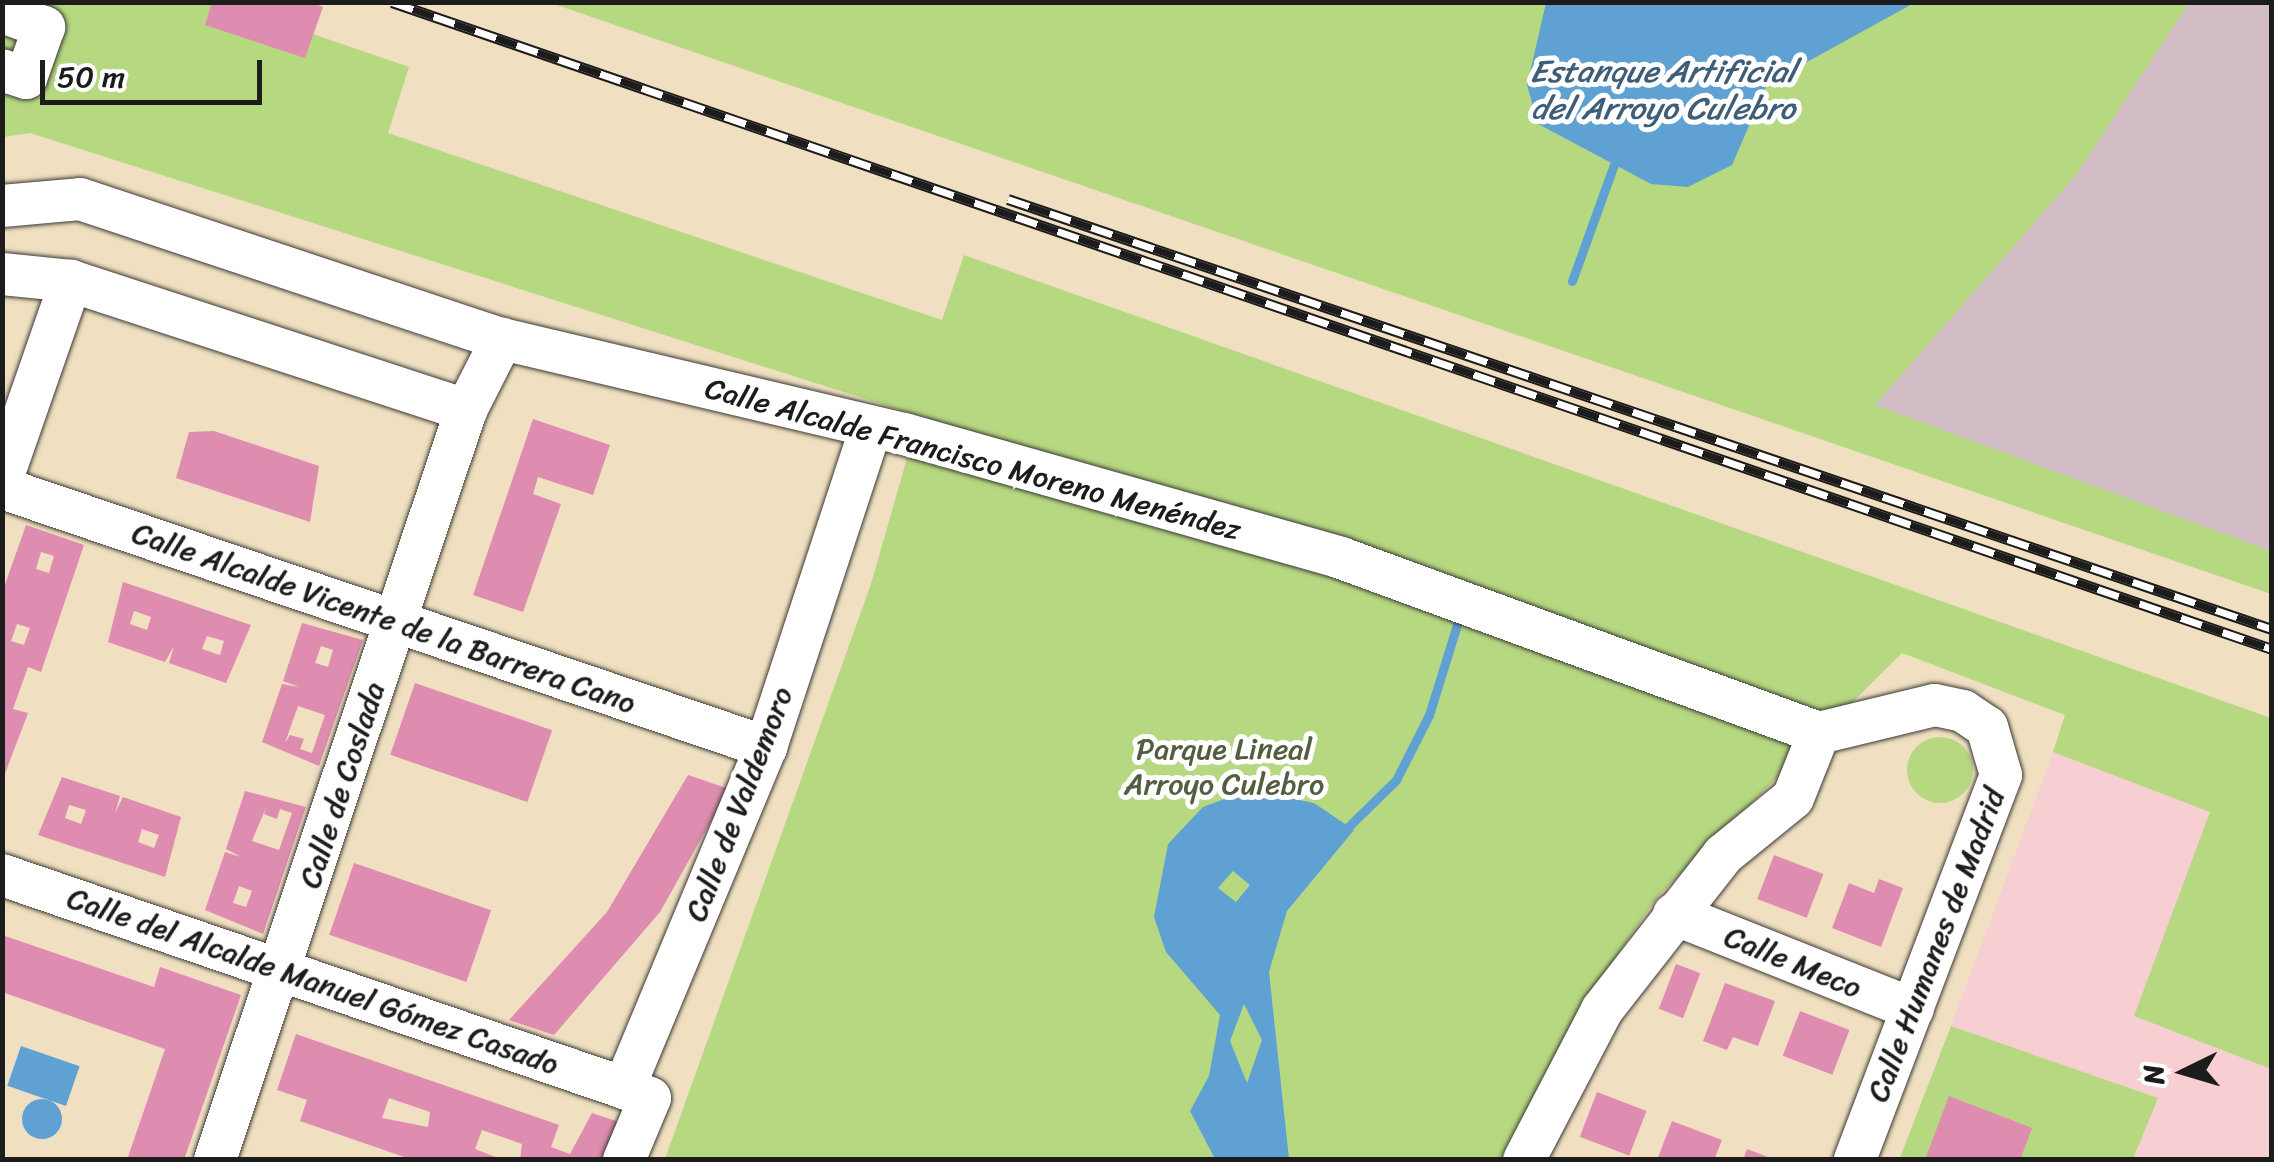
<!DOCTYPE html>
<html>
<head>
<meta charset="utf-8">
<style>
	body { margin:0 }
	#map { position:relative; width:2274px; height:1162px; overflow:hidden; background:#f0e0c1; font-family:Sriracha,sans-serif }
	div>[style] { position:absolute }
	.built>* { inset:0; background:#f7cfd3 }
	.industrial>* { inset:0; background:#d2bdc7 }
	.green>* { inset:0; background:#b5d881 }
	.round { border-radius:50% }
	.water>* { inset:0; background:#5fa1d3; transform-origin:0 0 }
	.stream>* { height:9px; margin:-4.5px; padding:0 4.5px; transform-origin:4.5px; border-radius:4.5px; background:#5fa1d3 }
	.building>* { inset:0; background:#de8caf; transform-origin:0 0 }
	.roads { filter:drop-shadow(0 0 2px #3c3935) drop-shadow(0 0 2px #3c3935) }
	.minor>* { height:42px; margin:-21px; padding:0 21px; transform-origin:21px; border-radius:21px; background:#fff }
	.rail>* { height:11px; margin-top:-5.5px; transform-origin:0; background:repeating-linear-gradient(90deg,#fff 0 22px,#1c1c1c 0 44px); box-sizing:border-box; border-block:2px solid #1c1c1c }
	span { translate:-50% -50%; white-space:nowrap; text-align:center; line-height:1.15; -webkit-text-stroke:10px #fff; paint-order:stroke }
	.street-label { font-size:30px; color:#1c1c1c }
	.park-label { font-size:30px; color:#525e3f }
	.water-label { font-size:32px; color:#3e5e78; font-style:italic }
	.frame { position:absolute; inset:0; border:5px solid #1c1c1c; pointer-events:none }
	.north { position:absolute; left:2134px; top:1022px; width:100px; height:100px; -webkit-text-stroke:8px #fff; paint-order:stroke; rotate:265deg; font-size:28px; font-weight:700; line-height:40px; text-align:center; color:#1c1c1c }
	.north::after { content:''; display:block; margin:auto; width:35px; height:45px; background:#1c1c1c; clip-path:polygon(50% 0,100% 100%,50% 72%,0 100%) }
	.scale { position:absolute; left:40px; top:60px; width:222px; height:45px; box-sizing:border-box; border:5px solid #1c1c1c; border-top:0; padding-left:12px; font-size:30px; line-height:35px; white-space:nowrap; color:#1c1c1c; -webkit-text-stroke:8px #fff; paint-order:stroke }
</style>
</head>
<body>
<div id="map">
	<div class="built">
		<div style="clip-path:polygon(2053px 752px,2211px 812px,2135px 1016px,2271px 1069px,2271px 1159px,2133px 1159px,2157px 1098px,1951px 1026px)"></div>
	</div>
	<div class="industrial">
		<div style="clip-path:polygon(2189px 3px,2271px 3px,2271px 551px,1874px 406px,2076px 175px)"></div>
	</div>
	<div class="green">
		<div style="clip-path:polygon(2px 3px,223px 3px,409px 67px,388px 133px,942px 320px,964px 255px,2271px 718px,2271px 1069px,2134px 1016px,2210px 812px,2053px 752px,2065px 715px,1902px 653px,1657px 897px,1576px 1015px,1504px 1159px,665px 1159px,871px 584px,919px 416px,30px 133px,3px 137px)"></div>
		<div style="clip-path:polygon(551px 3px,2189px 3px,2076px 175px,1875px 405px,2271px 551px,2271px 594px)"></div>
		<div class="round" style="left:1907px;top:737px;width:66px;height:66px"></div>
		<div style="clip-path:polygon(1951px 1026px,2158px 1098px,2133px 1159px,1899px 1160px)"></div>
	</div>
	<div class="water">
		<div style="clip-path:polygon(1546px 3px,1546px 2px,1914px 3px,1767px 84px,1732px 165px,1688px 187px,1651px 184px,1538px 124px,1527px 85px)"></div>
		<div style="clip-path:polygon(evenodd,1249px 790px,1314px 803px,1354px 830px,1287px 911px,1269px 972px,1289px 1159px,1215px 1159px,1190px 1111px,1209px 1076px,1220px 1015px,1166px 952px,1154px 917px,1168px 844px,1203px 807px,1249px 790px,1233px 871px,1250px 885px,1236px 902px,1218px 888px,1233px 871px,1249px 790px,1244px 1004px,1262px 1040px,1247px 1083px,1230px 1041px,1244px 1004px)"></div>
		<div style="left:21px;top:1046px;width:62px;height:42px;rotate:19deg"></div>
		<div class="round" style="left:22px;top:1099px;width:40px;height:40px"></div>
	</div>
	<div class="stream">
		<div style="left:1572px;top:281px;width:133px;rotate:-70.2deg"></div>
		<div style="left:1342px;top:833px;width:76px;rotate:-44.5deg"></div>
		<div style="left:1396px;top:780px;width:73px;rotate:-63.1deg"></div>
		<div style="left:1429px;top:715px;width:102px;rotate:-72.8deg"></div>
	</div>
	<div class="building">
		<div style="clip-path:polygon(212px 2px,310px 2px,323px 7px,305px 58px,205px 25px)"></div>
		<div style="clip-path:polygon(533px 419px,610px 445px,593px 495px,538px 477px,533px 494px,561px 504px,523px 612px,473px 595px)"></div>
		<div style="clip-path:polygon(214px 431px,319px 466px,310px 522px,176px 478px,189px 432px)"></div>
		<div style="clip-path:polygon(evenodd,26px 525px,84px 545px,41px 672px,28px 667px,13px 709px,28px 713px,3px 779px,2px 593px,26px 525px,41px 552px,54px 556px,49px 573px,36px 569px,41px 552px,26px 525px,17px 624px,30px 628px,24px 645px,11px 641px,17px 624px)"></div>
		<div style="clip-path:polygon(evenodd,123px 582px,251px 625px,226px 683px,169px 663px,174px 646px,165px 662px,108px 642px,123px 582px,134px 611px,151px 617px,147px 630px,130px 624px,134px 611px,123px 582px,207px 636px,224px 641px,220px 655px,202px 649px,207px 636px)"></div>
		<div style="clip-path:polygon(evenodd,302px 623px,363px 640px,319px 766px,262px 742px,282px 684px,299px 687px,283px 681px,302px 623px,321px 646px,333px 650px,328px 667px,315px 663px,321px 646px,302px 623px,298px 706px,325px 715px,312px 753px,300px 749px,304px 739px,290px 735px,285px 743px,298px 706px)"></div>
		<div style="left:415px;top:683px;width:145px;height:76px;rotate:19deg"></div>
		<div style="clip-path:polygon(688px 775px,729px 789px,660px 912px,554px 1035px,509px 1020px,607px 912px)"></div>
		<div style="clip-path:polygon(evenodd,62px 777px,120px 796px,115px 813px,123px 797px,181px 817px,165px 877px,38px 835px,62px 777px,69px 805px,86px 810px,81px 824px,65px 818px,69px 805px,62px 777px,142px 829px,159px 835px,154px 848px,138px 842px,142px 829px)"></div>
		<div style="clip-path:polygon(evenodd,245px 791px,306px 807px,263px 934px,205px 910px,225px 852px,241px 857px,226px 849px,245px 791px,267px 805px,264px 814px,277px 819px,280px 809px,292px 813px,279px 850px,252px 841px,267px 805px,245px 791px,239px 886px,252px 891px,246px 907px,233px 903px,239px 886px)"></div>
		<div style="left:1774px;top:855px;width:53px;height:47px;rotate:21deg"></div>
		<div style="left:354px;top:863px;width:145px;height:76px;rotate:19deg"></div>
		<div style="clip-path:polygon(1879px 879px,1903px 888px,1881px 947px,1832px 928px,1849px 883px,1874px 893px)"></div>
		<div style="clip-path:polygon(2px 935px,154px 987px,160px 967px,241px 995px,184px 1160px,127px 1160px,165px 1049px,2px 992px)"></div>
		<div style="left:1676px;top:964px;width:26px;height:48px;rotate:21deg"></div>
		<div style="clip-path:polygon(1725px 983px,1775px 1001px,1758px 1046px,1733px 1037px,1727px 1050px,1703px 1041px)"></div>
		<div style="left:1800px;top:1011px;width:53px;height:48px;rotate:21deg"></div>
		<div style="clip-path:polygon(evenodd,296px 1034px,559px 1125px,551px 1147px,570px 1154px,592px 1113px,619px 1122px,607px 1160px,520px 1160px,522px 1144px,482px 1130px,475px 1149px,503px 1160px,413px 1160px,300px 1121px,307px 1100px,277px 1090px,296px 1034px,389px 1098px,430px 1112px,428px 1127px,382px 1118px,389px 1098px)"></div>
		<div style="left:1597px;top:1092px;width:53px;height:48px;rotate:21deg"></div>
		<div style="clip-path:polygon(1949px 1096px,2032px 1128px,2020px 1160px,1925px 1160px)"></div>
		<div style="clip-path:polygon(1672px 1121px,1722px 1140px,1714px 1160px,1657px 1160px)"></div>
		<div style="clip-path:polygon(1747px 1149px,1773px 1159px,1773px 1160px,1743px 1160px)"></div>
	</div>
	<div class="roads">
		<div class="minor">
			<div style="left:2px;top:12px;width:45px;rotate:19.7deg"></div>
			<div style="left:44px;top:27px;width:54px;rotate:109.4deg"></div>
			<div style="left:26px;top:78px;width:25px;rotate:-162deg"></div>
			<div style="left:2px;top:206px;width:78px;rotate:-5.1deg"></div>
			<div style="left:80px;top:199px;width:445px;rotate:18.4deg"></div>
			<div style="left:502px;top:339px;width:413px;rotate:13.3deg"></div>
			<div style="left:904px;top:434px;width:454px;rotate:15.8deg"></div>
			<div style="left:1341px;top:558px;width:509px;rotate:20.11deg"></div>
			<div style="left:1819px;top:733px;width:119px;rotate:-13.6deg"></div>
			<div style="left:1935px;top:705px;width:29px;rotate:12deg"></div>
			<div style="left:1963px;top:711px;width:29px;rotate:34deg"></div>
			<div style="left:1987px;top:727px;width:50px;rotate:73.7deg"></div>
			<div style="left:2001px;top:775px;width:412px;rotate:110.8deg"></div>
			<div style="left:2px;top:274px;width:69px;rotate:5.8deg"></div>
			<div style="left:71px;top:281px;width:416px;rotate:18.1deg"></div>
			<div style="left:2px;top:479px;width:210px;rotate:-70.8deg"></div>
			<div style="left:2px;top:488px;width:807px;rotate:18.73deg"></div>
			<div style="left:2px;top:875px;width:657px;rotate:18.9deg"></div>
			<div style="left:1674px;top:914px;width:257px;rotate:21.7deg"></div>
			<div style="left:215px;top:1160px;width:791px;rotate:-71.5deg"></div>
			<div style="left:466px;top:410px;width:80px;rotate:-63.1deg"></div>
			<div style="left:624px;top:1160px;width:67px;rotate:-67.2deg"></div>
			<div style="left:650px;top:1098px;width:28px;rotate:-159deg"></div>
			<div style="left:624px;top:1088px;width:369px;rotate:-67.4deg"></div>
			<div style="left:766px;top:747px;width:337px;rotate:-71.8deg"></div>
			<div style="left:1524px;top:1160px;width:169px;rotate:-62.5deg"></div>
			<div style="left:1602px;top:1010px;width:197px;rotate:-52deg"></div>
			<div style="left:1723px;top:855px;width:90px;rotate:-39.2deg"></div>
			<div style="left:1793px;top:798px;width:70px;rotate:-68.2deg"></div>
		</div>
	</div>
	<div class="rail">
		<div style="left:392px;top:2px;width:1988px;rotate:18.99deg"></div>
		<div style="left:1008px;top:199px;width:1335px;rotate:18.79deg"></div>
	</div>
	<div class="street-label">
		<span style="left:973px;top:459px;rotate:15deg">Calle Alcalde Francisco Moreno Menéndez</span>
		<span style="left:384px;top:618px;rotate:19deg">Calle Alcalde Vicente de la Barrera Cano</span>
		<span style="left:342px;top:785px;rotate:-72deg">Calle de Coslada</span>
		<span style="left:739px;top:804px;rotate:-69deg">Calle de Valdemoro</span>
		<span style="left:1936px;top:945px;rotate:-69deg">Calle Humanes de Madrid</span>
		<span style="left:1793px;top:962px;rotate:22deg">Calle Meco</span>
		<span style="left:313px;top:981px;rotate:19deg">Calle del Alcalde Manuel Gómez Casado</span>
	</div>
	<div class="park-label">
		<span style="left:1224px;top:766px">Parque Lineal<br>Arroyo Culebro</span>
	</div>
	<div class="water-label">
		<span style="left:1663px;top:91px">Estanque Artificial<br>del Arroyo Culebro</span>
	</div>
	<div class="frame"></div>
	<div class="north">N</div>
	<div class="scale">50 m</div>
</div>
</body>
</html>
